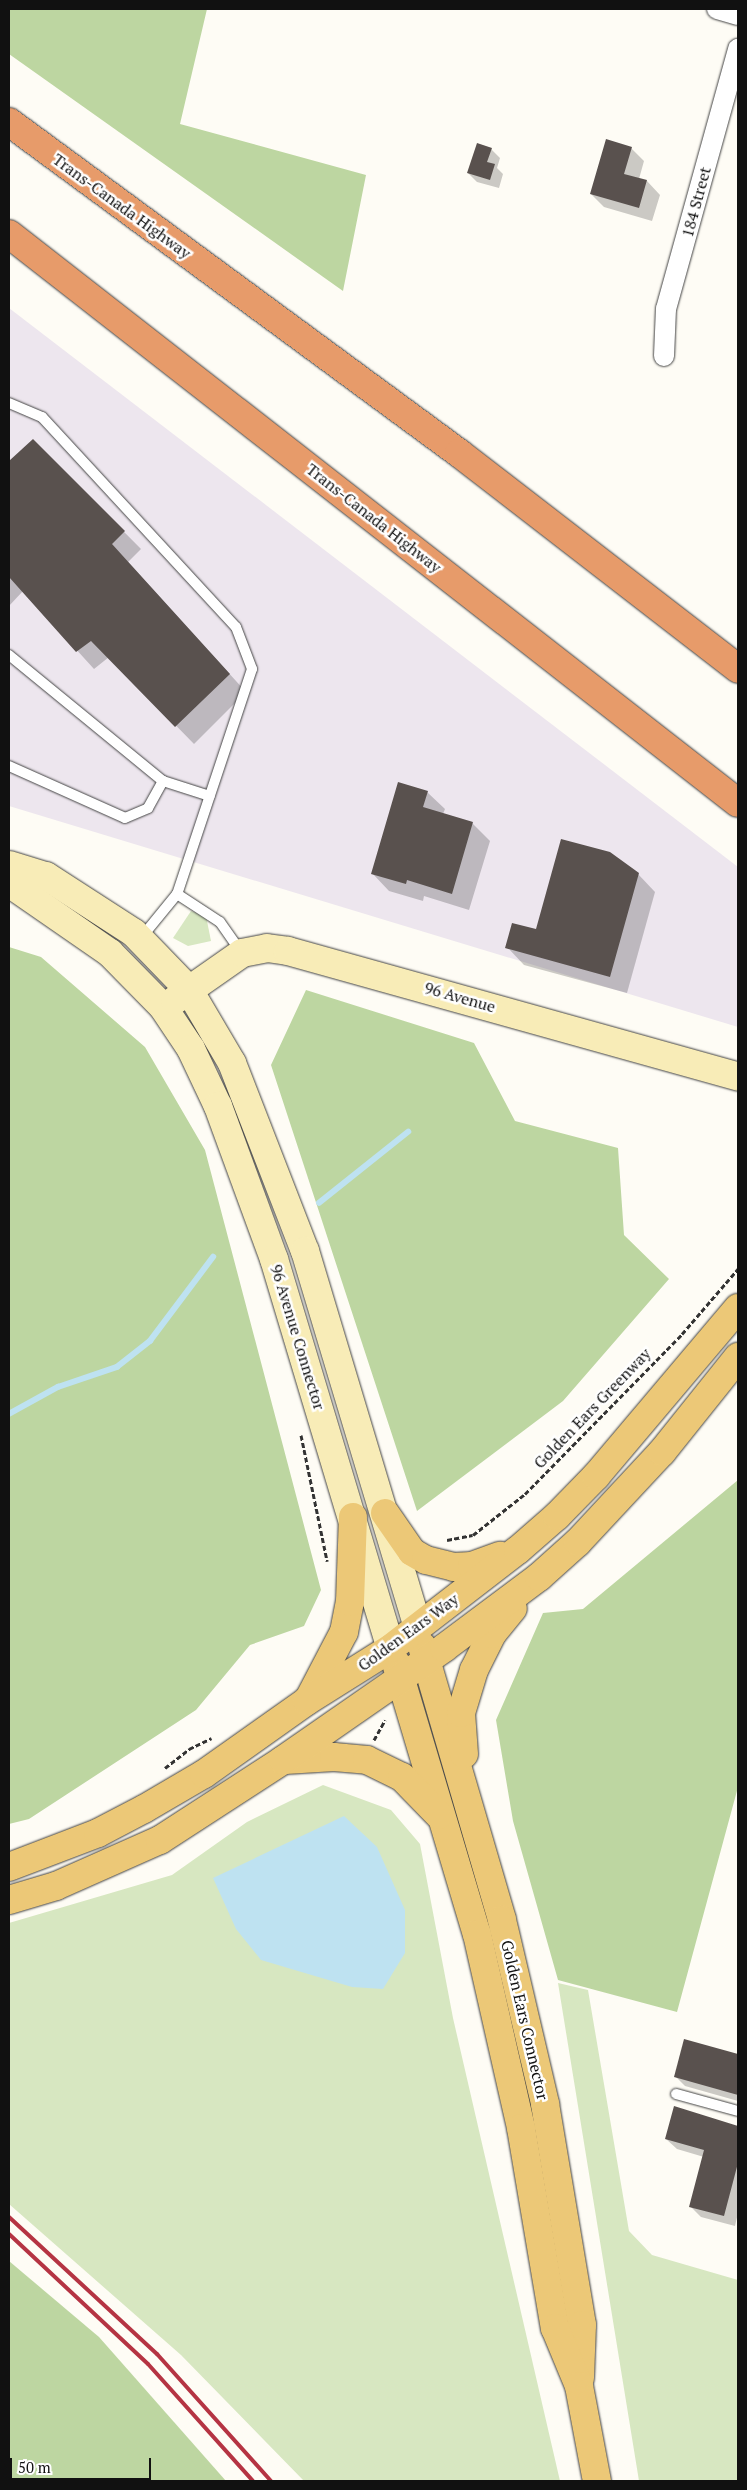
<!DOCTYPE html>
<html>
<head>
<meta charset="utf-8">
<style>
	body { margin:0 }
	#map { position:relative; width:747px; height:2490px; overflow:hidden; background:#fefcf5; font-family:"PT Serif",serif }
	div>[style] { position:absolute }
	.industrial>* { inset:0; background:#ede6ee }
	.green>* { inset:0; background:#d7e7c1 }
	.forest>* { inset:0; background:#bdd6a1 }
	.water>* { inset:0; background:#bee2f1 }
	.shadow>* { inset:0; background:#0003 }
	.stream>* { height:5.5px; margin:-2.75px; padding:0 2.75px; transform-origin:2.75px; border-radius:2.75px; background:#bee2f1 }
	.building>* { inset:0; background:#59514e }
	.path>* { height:3px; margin-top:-1.5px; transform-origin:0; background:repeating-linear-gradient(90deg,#333 0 5px,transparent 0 7.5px) }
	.roads { filter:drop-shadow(0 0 1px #444) drop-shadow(0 0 1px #444) }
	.lane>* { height:10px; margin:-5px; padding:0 5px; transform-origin:5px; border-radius:5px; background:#fff }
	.street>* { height:20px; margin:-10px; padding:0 10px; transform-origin:10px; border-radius:10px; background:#fff }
	.secondary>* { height:28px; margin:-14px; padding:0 14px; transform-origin:14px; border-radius:14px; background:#f8ecb7 }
	.primary>* { height:28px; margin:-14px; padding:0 14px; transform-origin:14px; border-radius:14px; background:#ecc877 }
	.highway>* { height:28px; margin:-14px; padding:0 14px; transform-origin:14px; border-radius:14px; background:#e79b6a }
	.rail>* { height:4px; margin:-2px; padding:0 2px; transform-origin:2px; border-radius:2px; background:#b53443 }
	span { translate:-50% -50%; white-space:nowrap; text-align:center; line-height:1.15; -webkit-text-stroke:5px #fff; paint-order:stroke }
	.street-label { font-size:16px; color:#111 }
	.frame { position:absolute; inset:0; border:10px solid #111; pointer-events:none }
	.scale { position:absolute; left:10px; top:2458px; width:141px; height:22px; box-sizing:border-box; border:2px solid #111; border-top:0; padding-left:6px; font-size:15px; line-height:18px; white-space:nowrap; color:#111; -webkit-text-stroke:4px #fff; paint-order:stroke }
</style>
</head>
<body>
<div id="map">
	<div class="industrial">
		<div style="clip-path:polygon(9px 308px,738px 867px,738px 1027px,9px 806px)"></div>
	</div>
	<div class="green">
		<div style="clip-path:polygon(191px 911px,206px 916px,211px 941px,188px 946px,173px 938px)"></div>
		<div style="clip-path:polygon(323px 1785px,391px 1810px,420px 1844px,453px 2018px,560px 2481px,304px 2481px,181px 2355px,9px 2204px,9px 1923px,172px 1875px,247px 1822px)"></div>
		<div style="clip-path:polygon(558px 1983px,588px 1990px,629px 2231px,652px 2255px,738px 2280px,738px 2481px,639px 2481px)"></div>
	</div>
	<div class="forest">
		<div style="clip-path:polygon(9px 9px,207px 9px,180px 124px,366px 175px,343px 291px,9px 54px)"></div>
		<div style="clip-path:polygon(9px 947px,41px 957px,145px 1047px,205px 1150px,321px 1590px,304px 1626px,250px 1645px,196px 1710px,29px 1819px,9px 1824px)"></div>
		<div style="clip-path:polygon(306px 990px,474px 1043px,515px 1121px,618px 1148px,624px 1235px,669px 1279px,563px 1401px,417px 1511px,271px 1065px)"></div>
		<div style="clip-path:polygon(738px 1480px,738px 1787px,677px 2012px,558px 1980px,513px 1821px,496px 1720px,543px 1613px,583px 1609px)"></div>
		<div style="clip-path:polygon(9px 2261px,99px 2337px,226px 2481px,9px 2481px)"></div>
	</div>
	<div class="water">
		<div style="clip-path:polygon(344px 1816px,377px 1847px,405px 1910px,405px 1953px,383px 1989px,352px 1987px,261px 1960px,236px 1929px,213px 1878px)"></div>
	</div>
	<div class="shadow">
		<div style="clip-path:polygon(631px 148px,644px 161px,639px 179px,647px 181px,660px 195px,652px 221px,604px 207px,591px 194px)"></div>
		<div style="clip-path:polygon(491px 149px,500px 158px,497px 168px,503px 174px,499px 188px,477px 182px,468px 173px)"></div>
		<div style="clip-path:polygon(33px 440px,141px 549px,128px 562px,246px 692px,194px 744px,109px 657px,94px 669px,23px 591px,9px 606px,9px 462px)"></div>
		<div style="clip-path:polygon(427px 792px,445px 809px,443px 814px,472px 823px,490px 841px,469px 910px,424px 896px,423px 901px,389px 891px,372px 873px)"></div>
		<div style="clip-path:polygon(638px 874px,655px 892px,627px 993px,524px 965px,507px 947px)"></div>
		<div style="clip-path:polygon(685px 2041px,738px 2056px,738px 2101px,685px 2086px,675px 2076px)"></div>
		<div style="clip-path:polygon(675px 2108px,738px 2127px,738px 2213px,735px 2226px,701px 2217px,690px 2206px,704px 2157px,677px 2149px,666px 2139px)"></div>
	</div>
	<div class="stream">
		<div style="left:319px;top:1203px;width:114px;rotate:-38.6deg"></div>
		<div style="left:9px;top:1414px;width:56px;rotate:-28.9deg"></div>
		<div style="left:58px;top:1387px;width:62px;rotate:-18.7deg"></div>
		<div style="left:117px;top:1367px;width:42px;rotate:-38.2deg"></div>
		<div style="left:150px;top:1341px;width:105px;rotate:-53.1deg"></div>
	</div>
	<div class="building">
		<div style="clip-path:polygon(606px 139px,632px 147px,624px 174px,647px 180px,639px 208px,590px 194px)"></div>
		<div style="clip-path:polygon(477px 143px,492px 148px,487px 162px,495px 164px,490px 180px,467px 173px)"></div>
		<div style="clip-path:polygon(33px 439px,125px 531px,112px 544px,230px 674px,175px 727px,91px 641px,76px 652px,9px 577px,9px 461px)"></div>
		<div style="clip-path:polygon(398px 782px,428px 791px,423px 807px,473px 822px,452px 894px,407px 880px,406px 884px,371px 874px)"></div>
		<div style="clip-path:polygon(561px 839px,610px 852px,639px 873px,610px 977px,505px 948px,512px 923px,536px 929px)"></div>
		<div style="clip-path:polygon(684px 2039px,738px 2054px,738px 2095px,674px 2077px)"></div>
		<div style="clip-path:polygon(674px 2106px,738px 2126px,738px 2163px,724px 2216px,689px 2207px,704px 2150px,665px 2139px)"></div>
	</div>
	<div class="path">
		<div style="left:301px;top:1435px;width:129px;rotate:78.3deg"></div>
		<div style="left:447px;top:1540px;width:26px;rotate:-11deg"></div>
		<div style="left:473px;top:1535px;width:66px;rotate:-38.3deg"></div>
		<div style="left:525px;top:1494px;width:224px;rotate:-45.5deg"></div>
		<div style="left:682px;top:1334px;width:86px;rotate:-49.3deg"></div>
		<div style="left:374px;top:1740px;width:23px;rotate:-61deg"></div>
		<div style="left:165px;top:1768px;width:31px;rotate:-38deg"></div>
		<div style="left:189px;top:1749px;width:25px;rotate:-26deg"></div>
	</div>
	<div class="roads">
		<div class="lane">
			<div style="left:9px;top:403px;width:36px;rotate:23deg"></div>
			<div style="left:42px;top:417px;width:286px;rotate:47.3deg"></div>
			<div style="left:236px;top:627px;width:45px;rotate:69.1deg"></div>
			<div style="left:252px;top:669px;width:237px;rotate:108.4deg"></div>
			<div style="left:177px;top:894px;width:57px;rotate:129.3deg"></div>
			<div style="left:9px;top:655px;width:199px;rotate:39.3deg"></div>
			<div style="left:163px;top:781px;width:49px;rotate:17.7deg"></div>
			<div style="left:9px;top:766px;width:127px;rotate:24.1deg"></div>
			<div style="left:125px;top:818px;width:25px;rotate:-23deg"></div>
			<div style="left:148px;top:808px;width:31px;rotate:-61deg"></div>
			<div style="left:177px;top:894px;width:51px;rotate:33.1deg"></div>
			<div style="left:220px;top:922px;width:38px;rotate:55deg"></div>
			<div style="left:676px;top:2094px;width:64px;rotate:15.3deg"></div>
		</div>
		<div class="street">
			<div style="left:717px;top:9px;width:22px;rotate:16deg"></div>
			<div style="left:664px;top:356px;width:47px;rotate:-87.6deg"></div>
			<div style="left:666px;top:309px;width:270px;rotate:-74.5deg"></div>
		</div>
		<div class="secondary">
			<div style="left:9px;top:865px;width:39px;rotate:17deg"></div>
			<div style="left:46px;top:876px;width:105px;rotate:32.9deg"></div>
			<div style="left:134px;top:933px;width:79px;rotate:46deg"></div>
			<div style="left:189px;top:990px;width:85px;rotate:59.5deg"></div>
			<div style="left:232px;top:1063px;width:202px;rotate:68.8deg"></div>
			<div style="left:305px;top:1251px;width:393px;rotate:73.3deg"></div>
			<div style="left:9px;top:883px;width:123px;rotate:34.7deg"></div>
			<div style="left:110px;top:953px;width:76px;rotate:45.5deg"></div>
			<div style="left:163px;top:1007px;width:50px;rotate:56.3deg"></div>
			<div style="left:191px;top:1049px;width:63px;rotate:64.7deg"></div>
			<div style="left:218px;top:1106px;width:163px;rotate:69.9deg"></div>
			<div style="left:274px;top:1259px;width:406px;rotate:73.3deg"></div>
			<div style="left:175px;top:1000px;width:82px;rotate:-35deg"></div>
			<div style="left:242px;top:953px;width:25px;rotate:-11deg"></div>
			<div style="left:267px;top:948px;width:21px;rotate:8deg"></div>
			<div style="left:288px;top:951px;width:467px;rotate:15.6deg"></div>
		</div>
		<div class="primary">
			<div style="left:385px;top:1513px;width:47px;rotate:55.3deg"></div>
			<div style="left:412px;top:1552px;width:16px;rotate:30deg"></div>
			<div style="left:426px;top:1560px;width:29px;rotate:14deg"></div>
			<div style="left:454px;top:1567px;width:18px;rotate:-3deg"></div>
			<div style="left:472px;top:1566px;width:30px;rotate:-20deg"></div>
			<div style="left:422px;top:1646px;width:285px;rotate:73.7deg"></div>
			<div style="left:502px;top:1920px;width:189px;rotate:76.8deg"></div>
			<div style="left:545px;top:2104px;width:224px;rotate:80.5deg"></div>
			<div style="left:582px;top:2325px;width:53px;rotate:92.2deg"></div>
			<div style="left:396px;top:1663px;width:283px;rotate:73.4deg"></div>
			<div style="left:477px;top:1934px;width:199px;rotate:77.2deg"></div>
			<div style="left:521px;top:2128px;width:203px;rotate:80.4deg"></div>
			<div style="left:555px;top:2328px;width:63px;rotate:67.5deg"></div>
			<div style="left:579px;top:2386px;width:97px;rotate:79.3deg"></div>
			<div style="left:310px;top:1697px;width:73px;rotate:-62.4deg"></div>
			<div style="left:344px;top:1632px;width:31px;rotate:-79deg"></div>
			<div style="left:350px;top:1602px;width:85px;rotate:-88deg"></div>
			<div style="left:464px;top:1754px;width:41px;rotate:-94.2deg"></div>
			<div style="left:461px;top:1713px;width:45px;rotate:-73.2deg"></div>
			<div style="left:474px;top:1670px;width:40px;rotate:-63.4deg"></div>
			<div style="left:492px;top:1634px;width:33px;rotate:-51deg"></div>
			<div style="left:285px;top:1760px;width:49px;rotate:-3.5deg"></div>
			<div style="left:334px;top:1757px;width:33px;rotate:5deg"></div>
			<div style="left:367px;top:1760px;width:39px;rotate:26deg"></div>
			<div style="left:402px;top:1777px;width:53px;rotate:45.8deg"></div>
			<div style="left:9px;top:1867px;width:95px;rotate:-20.9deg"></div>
			<div style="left:98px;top:1833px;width:52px;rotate:-27.6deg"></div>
			<div style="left:144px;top:1809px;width:69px;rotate:-30.3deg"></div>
			<div style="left:204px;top:1774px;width:126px;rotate:-35.3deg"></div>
			<div style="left:307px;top:1701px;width:99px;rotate:-32.2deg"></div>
			<div style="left:391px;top:1648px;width:160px;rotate:-37.7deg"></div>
			<div style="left:518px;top:1550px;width:52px;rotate:-41.1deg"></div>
			<div style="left:557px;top:1516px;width:56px;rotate:-45.7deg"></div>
			<div style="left:596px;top:1476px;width:220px;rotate:-49.8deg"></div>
			<div style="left:9px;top:1900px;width:49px;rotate:-16.6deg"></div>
			<div style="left:56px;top:1886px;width:114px;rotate:-23.9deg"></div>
			<div style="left:160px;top:1840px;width:147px;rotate:-33deg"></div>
			<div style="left:283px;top:1760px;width:196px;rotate:-34.8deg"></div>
			<div style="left:444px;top:1648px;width:119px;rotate:-36.8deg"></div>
			<div style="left:539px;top:1577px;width:52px;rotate:-41.9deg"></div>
			<div style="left:578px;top:1542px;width:123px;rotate:-47deg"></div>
			<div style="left:662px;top:1452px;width:122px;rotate:-51.3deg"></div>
		</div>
		<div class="highway">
			<div style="left:9px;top:122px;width:559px;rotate:36.34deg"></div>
			<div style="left:459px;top:453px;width:353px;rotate:37.7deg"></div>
			<div style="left:9px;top:234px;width:925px;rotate:37.97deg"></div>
		</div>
	</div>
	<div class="rail">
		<div style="left:9px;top:2217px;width:202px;rotate:42.8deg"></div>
		<div style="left:157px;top:2354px;width:171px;rotate:48.1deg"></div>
		<div style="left:9px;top:2234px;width:190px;rotate:43.1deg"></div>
		<div style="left:148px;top:2364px;width:157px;rotate:48.1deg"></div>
	</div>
	<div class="street-label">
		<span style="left:696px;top:202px;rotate:-75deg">184 Street</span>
		<span style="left:122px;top:206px;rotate:36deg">Trans-Canada Highway</span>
		<span style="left:374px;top:518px;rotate:38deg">Trans-Canada Highway</span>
		<span style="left:460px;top:997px;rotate:16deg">96 Avenue</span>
		<span style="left:298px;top:1337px;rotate:73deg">96 Avenue Connector</span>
		<span style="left:592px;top:1408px;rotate:-46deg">Golden Ears Greenway</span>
		<span style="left:408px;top:1632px;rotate:-36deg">Golden Ears Way</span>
		<span style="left:525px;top:2020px;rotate:77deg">Golden Ears Connector</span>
	</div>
	<div class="frame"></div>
	<div class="scale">50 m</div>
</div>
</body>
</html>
